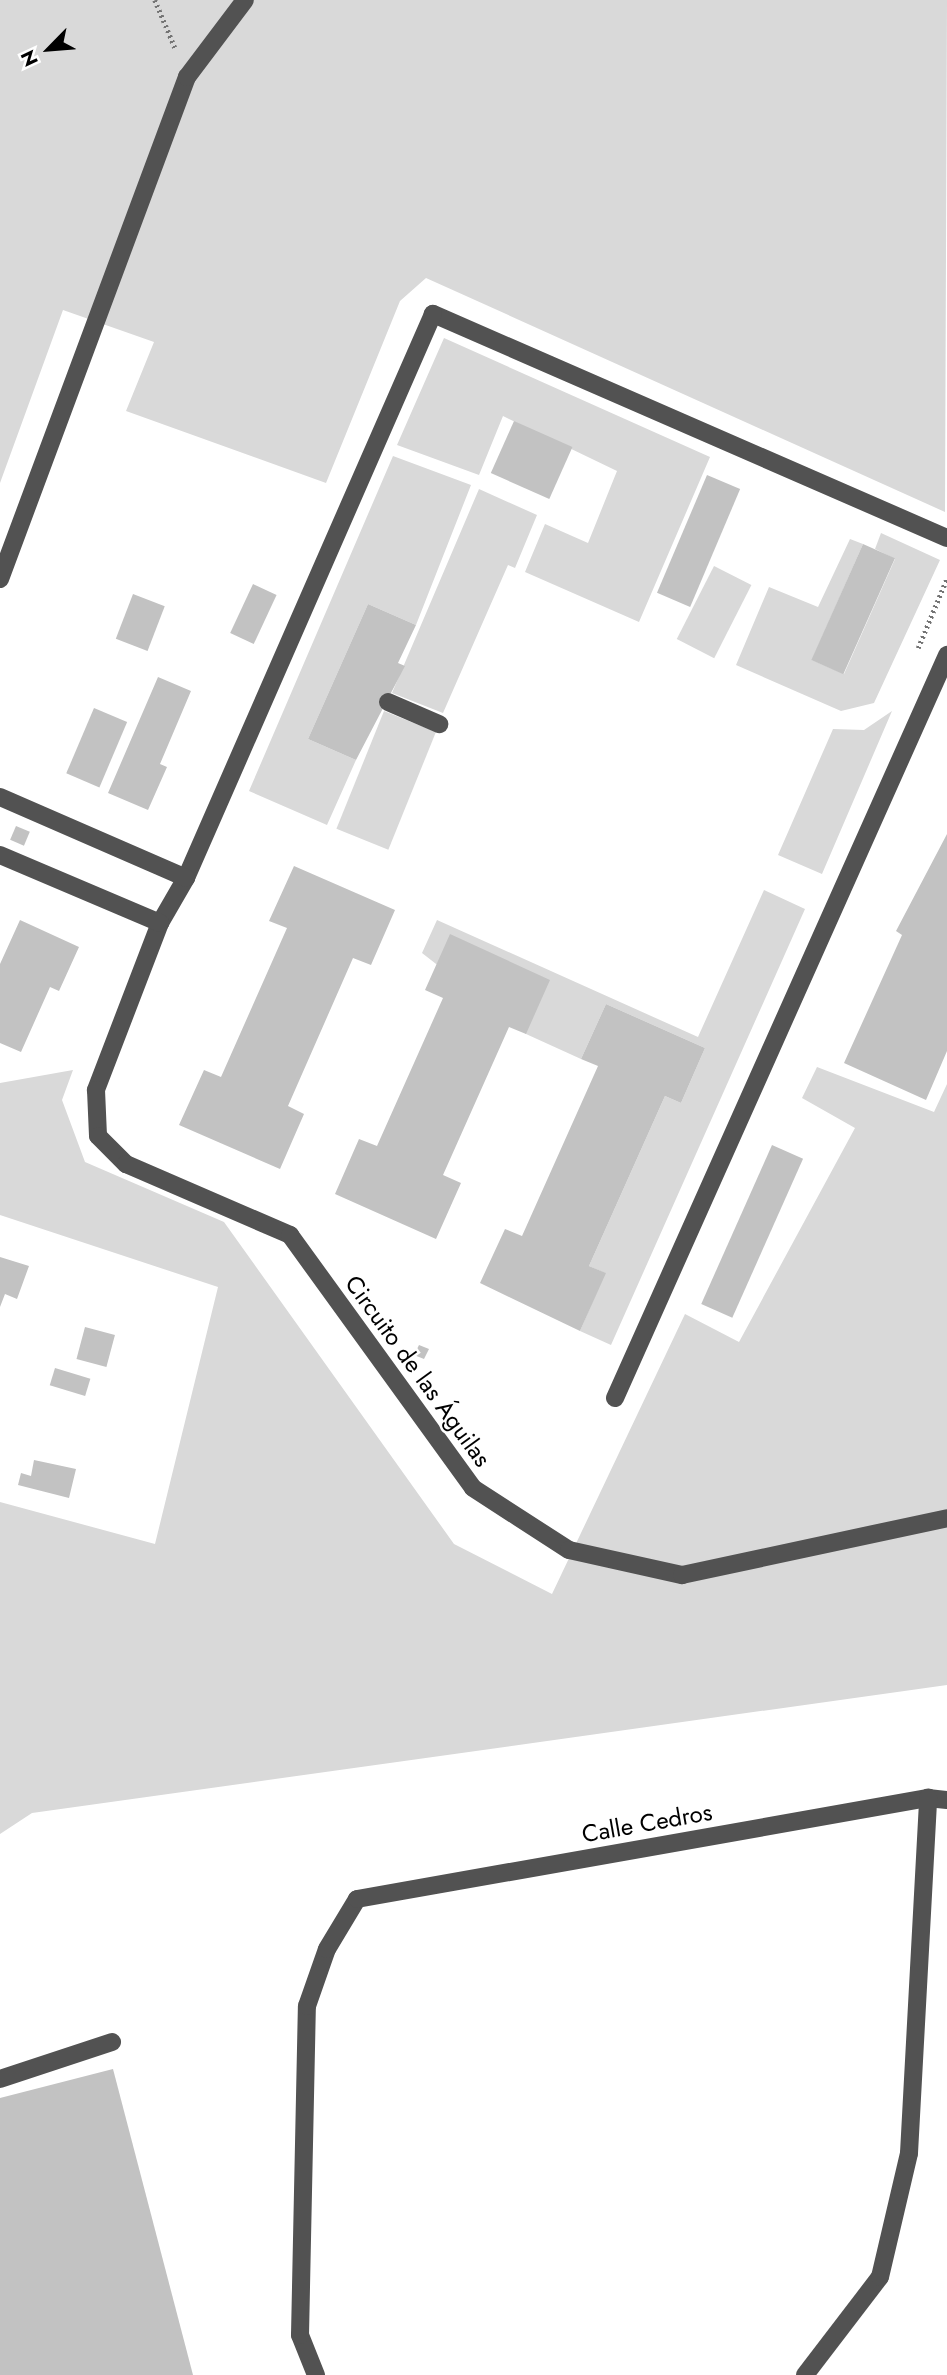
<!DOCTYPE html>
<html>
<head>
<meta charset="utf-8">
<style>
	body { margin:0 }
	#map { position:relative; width:947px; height:2375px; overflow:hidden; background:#fff; font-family:Jost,sans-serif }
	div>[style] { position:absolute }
	.green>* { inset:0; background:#d9d9d9; transform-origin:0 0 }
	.building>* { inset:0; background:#c2c2c2; transform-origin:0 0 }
	.path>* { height:4.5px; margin-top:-2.25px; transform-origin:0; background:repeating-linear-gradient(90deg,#747474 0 2px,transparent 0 5.5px) }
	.minor>* { height:18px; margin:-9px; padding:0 9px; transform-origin:9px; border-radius:9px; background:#525252 }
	span { translate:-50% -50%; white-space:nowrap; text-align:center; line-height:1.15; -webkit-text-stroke:5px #fff; paint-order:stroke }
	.street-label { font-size:24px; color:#000 }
	.north { position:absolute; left:14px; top:14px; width:70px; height:70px; -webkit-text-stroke:5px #fff; paint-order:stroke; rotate:245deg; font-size:19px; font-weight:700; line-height:28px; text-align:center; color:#000 }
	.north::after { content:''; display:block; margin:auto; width:24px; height:32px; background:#000; clip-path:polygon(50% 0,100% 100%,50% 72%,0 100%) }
</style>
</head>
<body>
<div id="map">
	<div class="green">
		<div style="clip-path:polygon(0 0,947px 0,945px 512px,426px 278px,400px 301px,326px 483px,126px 411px,154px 342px,63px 310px,0 483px)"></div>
		<div style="clip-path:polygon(444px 338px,710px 457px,639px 622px,525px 572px,545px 524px,588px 543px,617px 471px,503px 416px,479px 475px,397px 445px)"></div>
		<div style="clip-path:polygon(393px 456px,471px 485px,416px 625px,368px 604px,308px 739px,356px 760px,327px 825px,249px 791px)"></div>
		<div style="clip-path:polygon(479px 489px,537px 515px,515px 568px,508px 565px,443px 713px,392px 693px)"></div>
		<div style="clip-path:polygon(881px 533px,940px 560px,874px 703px,841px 711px,736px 665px,769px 587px,818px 607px,850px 539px,863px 544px,812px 660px,844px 674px,895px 559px,875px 549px)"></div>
		<div style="left:714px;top:566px;width:42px;height:82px;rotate:27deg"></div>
		<div style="left:384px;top:711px;width:56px;height:127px;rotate:22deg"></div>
		<div style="clip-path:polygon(892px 711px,822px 874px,778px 855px,833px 729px,864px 730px)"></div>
		<div style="clip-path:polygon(764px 890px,805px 909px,611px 1345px,580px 1331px,605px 1273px,589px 1266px,665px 1096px,681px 1103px,705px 1048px,606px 1004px,581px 1059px,526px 1034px,422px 953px,437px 920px,698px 1037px)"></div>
		<div style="clip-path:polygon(817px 1067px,934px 1112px,947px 1084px,947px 1685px,32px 1813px,0 1834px,0 1502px,155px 1544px,218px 1287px,0 1215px,0 1083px,73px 1070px,62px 1100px,85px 1162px,224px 1222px,454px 1544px,552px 1594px,685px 1314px,739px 1342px,855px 1128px,802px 1098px)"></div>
	</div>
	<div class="building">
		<div style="left:514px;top:421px;width:64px;height:57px;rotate:24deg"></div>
		<div style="left:707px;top:475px;width:36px;height:128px;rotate:23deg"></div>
		<div style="left:863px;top:544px;width:35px;height:127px;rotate:24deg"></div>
		<div style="left:253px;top:584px;width:26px;height:54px;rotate:25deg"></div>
		<div style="left:133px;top:594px;width:34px;height:48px;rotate:21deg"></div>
		<div style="clip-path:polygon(368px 604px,416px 625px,398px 663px,405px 666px,356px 760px,308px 739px)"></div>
		<div style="clip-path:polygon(158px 677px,191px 691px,160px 764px,167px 767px,148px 810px,108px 793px)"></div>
		<div style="left:94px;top:708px;width:36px;height:71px;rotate:23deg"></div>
		<div style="left:16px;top:826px;width:15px;height:15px;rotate:23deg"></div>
		<div style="clip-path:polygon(947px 834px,947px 1051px,926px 1100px,844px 1063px,902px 935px,896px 931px)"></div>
		<div style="clip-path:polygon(294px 866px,395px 910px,371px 965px,353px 958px,288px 1106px,304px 1114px,280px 1169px,179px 1125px,204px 1070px,221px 1077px,287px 928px,269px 921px)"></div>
		<div style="clip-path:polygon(20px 920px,79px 947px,59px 991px,50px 987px,21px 1052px,0 1043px,0 964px)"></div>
		<div style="clip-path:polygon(450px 934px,550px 980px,526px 1034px,509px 1027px,443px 1175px,461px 1183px,436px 1239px,335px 1194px,359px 1139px,377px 1146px,443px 998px,425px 990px)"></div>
		<div style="clip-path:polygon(606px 1004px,705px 1048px,681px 1103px,665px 1096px,589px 1266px,606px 1273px,580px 1331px,480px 1283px,505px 1229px,522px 1236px,598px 1066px,581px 1059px)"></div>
		<div style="left:772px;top:1145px;width:34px;height:174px;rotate:24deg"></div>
		<div style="clip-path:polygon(0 1257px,29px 1266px,17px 1299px,5px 1294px,0 1307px)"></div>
		<div style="left:85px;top:1327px;width:31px;height:33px;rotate:15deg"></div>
		<div style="clip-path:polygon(419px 1345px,429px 1349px,424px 1359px,414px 1355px)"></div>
		<div style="left:55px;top:1368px;width:37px;height:18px;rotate:17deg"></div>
		<div style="clip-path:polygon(34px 1460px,76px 1469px,69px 1498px,18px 1485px,21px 1473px,31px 1476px)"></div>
		<div style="clip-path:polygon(113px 2069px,193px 2375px,0 2375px,0 2098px)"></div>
	</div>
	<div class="path">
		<div style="left:155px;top:0;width:54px;rotate:67.2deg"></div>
		<div style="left:918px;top:648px;width:76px;rotate:-67.5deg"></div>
	</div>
	<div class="minor">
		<div style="left:947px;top:538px;width:561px;rotate:-156.45deg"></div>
		<div style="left:433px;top:314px;width:616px;rotate:113.65deg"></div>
		<div style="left:186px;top:878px;width:52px;rotate:120deg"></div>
		<div style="left:160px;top:923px;width:179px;rotate:111deg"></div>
		<div style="left:96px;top:1090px;width:46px;rotate:87.5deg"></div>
		<div style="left:98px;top:1136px;width:40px;rotate:45deg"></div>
		<div style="left:126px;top:1164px;width:179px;rotate:23.4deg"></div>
		<div style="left:290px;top:1235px;width:312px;rotate:54.1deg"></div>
		<div style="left:473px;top:1488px;width:114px;rotate:32.9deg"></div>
		<div style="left:569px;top:1550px;width:116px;rotate:12.5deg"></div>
		<div style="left:682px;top:1575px;width:271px;rotate:-12.1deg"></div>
		<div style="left:0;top:579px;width:536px;rotate:-69.57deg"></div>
		<div style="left:187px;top:77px;width:96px;rotate:-53deg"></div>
		<div style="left:388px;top:702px;width:56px;rotate:23.3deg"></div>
		<div style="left:0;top:797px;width:203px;rotate:23.5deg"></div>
		<div style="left:0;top:855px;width:174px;rotate:23deg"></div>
		<div style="left:615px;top:1398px;width:814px;rotate:-65.92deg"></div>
		<div style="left:0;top:2079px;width:118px;rotate:-18.3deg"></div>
		<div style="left:316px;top:2375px;width:43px;rotate:-111.8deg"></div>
		<div style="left:300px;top:2335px;width:329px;rotate:-88.8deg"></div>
		<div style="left:307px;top:2006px;width:60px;rotate:-70.7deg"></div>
		<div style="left:327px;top:1949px;width:58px;rotate:-59deg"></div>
		<div style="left:357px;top:1899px;width:580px;rotate:-10.03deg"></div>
		<div style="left:928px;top:1798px;width:19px;rotate:6deg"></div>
		<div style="left:805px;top:2375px;width:123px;rotate:-52.6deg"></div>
		<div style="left:880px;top:2277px;width:127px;rotate:-76.8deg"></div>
		<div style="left:909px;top:2153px;width:356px;rotate:-86.9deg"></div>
	</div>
	<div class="street-label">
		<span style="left:418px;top:1371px;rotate:54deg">Circuito de las Águilas</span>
		<span style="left:647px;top:1823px;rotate:-10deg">Calle Cedros</span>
	</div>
	<div class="north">N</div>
</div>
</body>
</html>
